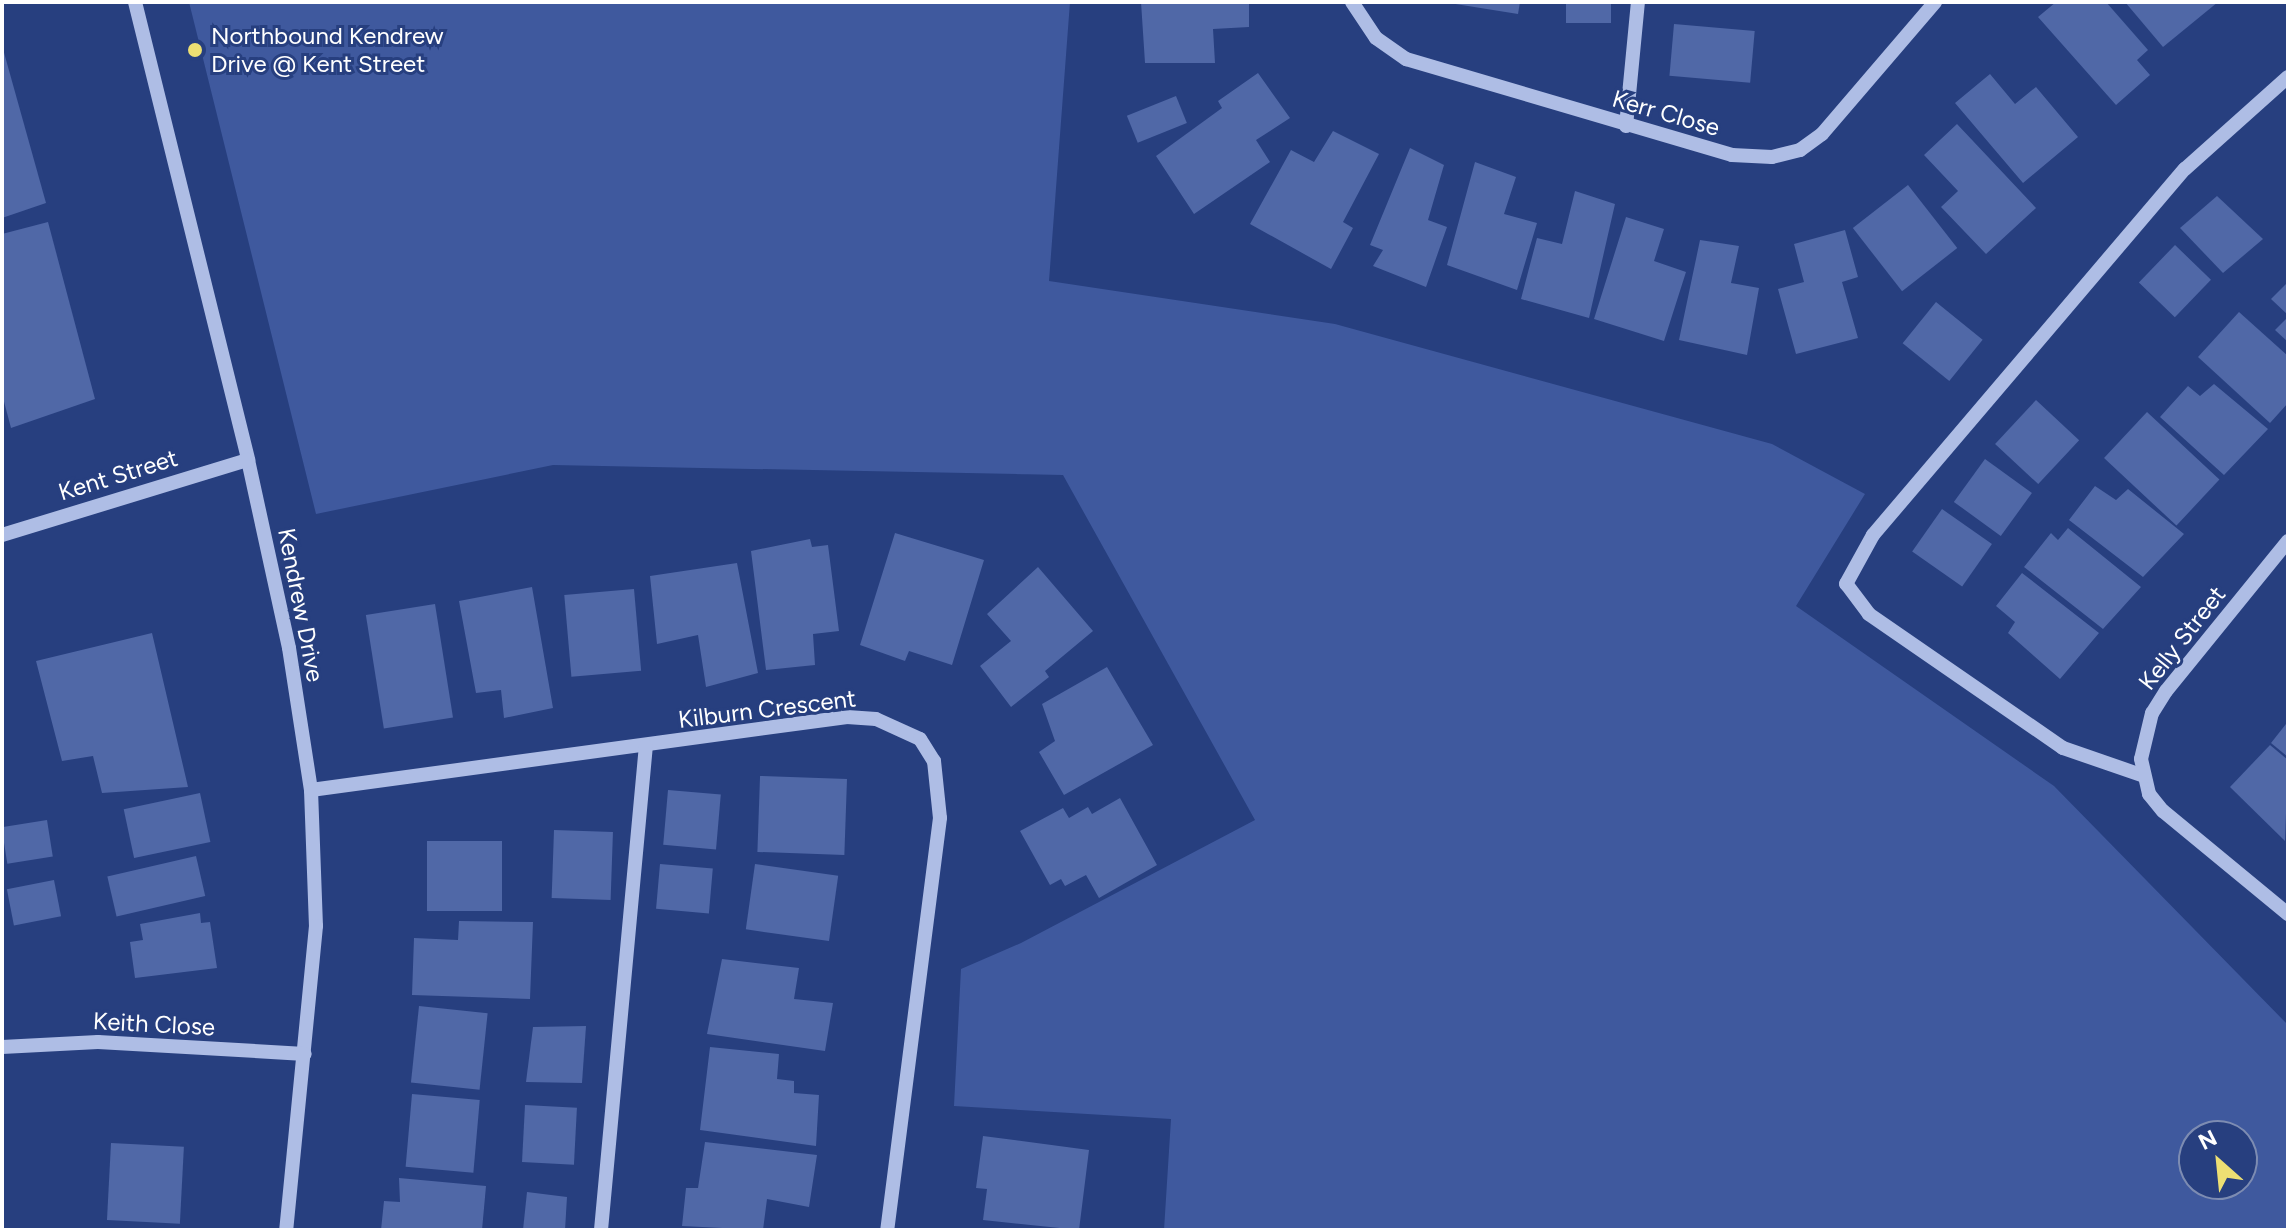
<!DOCTYPE html>
<html>
<head>
<meta charset="utf-8">
<style>
	body { margin:0 }
	#map { position:relative; width:2290px; height:1232px; overflow:hidden; background:#273f7f; font-family:Figtree,sans-serif }
	div>[style] { position:absolute }
	.green>* { inset:0; background:#3f599e }
	.building>* { inset:0; background:#5068a7; transform-origin:0 0 }
	.minor>* { height:14px; margin:-7px; padding:0 7px; transform-origin:7px; border-radius:7px; background:#aebde5 }
	.dots>* { width:22px; height:22px; translate:-50% -50%; box-sizing:border-box; border:4px solid #273f7f; border-radius:50% }
	span { translate:-50% -50%; white-space:nowrap; text-align:center; line-height:1.15; -webkit-text-stroke:6px #273f7f; paint-order:stroke }
	.poi-label { font-size:24px; color:#fff }
	.left { translate:0 -50%; text-align:left }
	.street-label { font-size:24px; color:#fff }
	.frame { position:absolute; inset:0; border:4px solid #fff; pointer-events:none }
	.north { position:absolute; left:2178px; top:1120px; width:80px; height:80px; box-sizing:border-box; background:#273f7f; border:2px solid #7d8cb2; border-radius:50%; rotate:333deg; font-size:22px; font-weight:700; line-height:32px; text-align:center; color:#fff }
	.north::after { content:''; display:block; margin:auto; width:28px; height:36px; background:#eddf73; clip-path:polygon(50% 0,100% 100%,50% 72%,0 100%) }
</style>
</head>
<body>
<div id="map">
	<div class="green">
		<div style="clip-path:polygon(evenodd,189px 2px,1070px 2px,1049px 281px,1335px 324px,1772px 444px,1865px 494px,1796px 606px,2054px 786px,2288px 1025px,2288px 1230px,1164px 1230px,1171px 1119px,954px 1106px,961px 969px,1021px 943px,1255px 820px,1063px 475px,553px 465px,316px 514px,189px 2px,2194px 1136px,2242px 1136px,2242px 1184px,2194px 1184px,2194px 1136px)"></div>
	</div>
	<div class="building">
		<div style="clip-path:polygon(1141px 2px,1249px 2px,1249px 27px,1213px 29px,1215px 63px,1145px 63px)"></div>
		<div style="clip-path:polygon(1443px 2px,1520px 2px,1518px 14px)"></div>
		<div style="left:1566px;top:2px;width:45px;height:21px"></div>
		<div style="clip-path:polygon(2056px 2px,2106px 2px,2148px 50px,2137px 60px,2150px 75px,2116px 105px,2038px 17px)"></div>
		<div style="clip-path:polygon(2125px 2px,2218px 2px,2163px 47px)"></div>
		<div style="left:1674px;top:24px;width:81px;height:52px;rotate:5deg"></div>
		<div style="clip-path:polygon(3px 49px,46px 203px,2px 218px,2px 50px)"></div>
		<div style="clip-path:polygon(1258px 73px,1290px 118px,1256px 140px,1270px 162px,1194px 214px,1156px 156px,1222px 108px,1218px 101px)"></div>
		<div style="clip-path:polygon(1990px 74px,2015px 104px,2036px 87px,2078px 137px,2023px 183px,1955px 103px)"></div>
		<div style="left:1176px;top:96px;width:29px;height:53px;rotate:68deg"></div>
		<div style="clip-path:polygon(1957px 124px,2036px 208px,1986px 254px,1941px 207px,1958px 191px,1924px 155px)"></div>
		<div style="clip-path:polygon(1333px 131px,1379px 154px,1343px 222px,1353px 228px,1331px 269px,1250px 224px,1291px 150px,1314px 162px)"></div>
		<div style="clip-path:polygon(1410px 148px,1444px 165px,1428px 220px,1447px 227px,1426px 287px,1373px 266px,1383px 250px,1370px 245px)"></div>
		<div style="clip-path:polygon(1475px 162px,1516px 177px,1504px 214px,1537px 223px,1517px 290px,1447px 265px)"></div>
		<div style="left:1908px;top:185px;width:80px;height:70px;rotate:52deg"></div>
		<div style="clip-path:polygon(1575px 191px,1615px 204px,1589px 318px,1521px 299px,1537px 238px,1562px 244px)"></div>
		<div style="clip-path:polygon(2217px 196px,2263px 239px,2223px 273px,2180px 228px)"></div>
		<div style="clip-path:polygon(1626px 217px,1664px 229px,1654px 261px,1686px 272px,1664px 341px,1594px 319px)"></div>
		<div style="clip-path:polygon(48px 222px,95px 399px,11px 428px,2px 394px,2px 234px)"></div>
		<div style="clip-path:polygon(1845px 230px,1858px 277px,1842px 282px,1858px 338px,1796px 354px,1778px 289px,1804px 282px,1794px 244px)"></div>
		<div style="clip-path:polygon(1700px 240px,1739px 246px,1731px 283px,1759px 288px,1747px 355px,1679px 340px)"></div>
		<div style="left:2175px;top:245px;width:50px;height:52px;rotate:44deg"></div>
		<div style="clip-path:polygon(2288px 282px,2288px 315px,2271px 299px)"></div>
		<div style="left:1936px;top:302px;width:60px;height:53px;rotate:39deg"></div>
		<div style="clip-path:polygon(2239px 312px,2288px 356px,2288px 403px,2270px 423px,2198px 357px)"></div>
		<div style="clip-path:polygon(2288px 317px,2288px 342px,2275px 330px)"></div>
		<div style="clip-path:polygon(2214px 384px,2268px 429px,2224px 475px,2160px 417px,2188px 386px,2200px 396px)"></div>
		<div style="left:2036px;top:400px;width:59px;height:60px;rotate:43deg"></div>
		<div style="left:2147px;top:412px;width:99px;height:63px;rotate:43deg"></div>
		<div style="left:1985px;top:459px;width:58px;height:53px;rotate:36deg"></div>
		<div style="clip-path:polygon(2095px 486px,2116px 500px,2128px 489px,2184px 534px,2143px 577px,2069px 520px)"></div>
		<div style="left:1942px;top:509px;width:61px;height:52px;rotate:35deg"></div>
		<div style="clip-path:polygon(2068px 528px,2141px 587px,2103px 629px,2024px 567px,2051px 533px,2058px 540px)"></div>
		<div style="clip-path:polygon(895px 533px,984px 560px,952px 665px,909px 651px,905px 661px,860px 645px)"></div>
		<div style="clip-path:polygon(810px 539px,812px 547px,828px 545px,839px 631px,813px 634px,815px 665px,766px 670px,751px 551px)"></div>
		<div style="clip-path:polygon(737px 563px,758px 673px,706px 687px,698px 635px,657px 644px,650px 576px)"></div>
		<div style="clip-path:polygon(1038px 567px,1093px 631px,1045px 671px,1049px 677px,1011px 707px,980px 666px,1011px 641px,987px 614px)"></div>
		<div style="clip-path:polygon(2022px 573px,2099px 633px,2060px 679px,2008px 633px,2015px 622px,1996px 606px)"></div>
		<div style="clip-path:polygon(532px 587px,553px 708px,504px 718px,501px 690px,476px 693px,459px 601px)"></div>
		<div style="left:634px;top:589px;width:82px;height:70px;rotate:85deg"></div>
		<div style="left:435px;top:604px;width:115px;height:70px;rotate:81deg"></div>
		<div style="clip-path:polygon(152px 633px,188px 787px,102px 793px,93px 756px,62px 761px,36px 661px)"></div>
		<div style="clip-path:polygon(1107px 667px,1153px 745px,1064px 795px,1039px 752px,1055px 741px,1042px 704px)"></div>
		<div style="clip-path:polygon(2286px 724px,2288px 726px,2288px 757px,2271px 743px)"></div>
		<div style="clip-path:polygon(2270px 745px,2288px 760px,2285px 841px,2230px 787px)"></div>
		<div style="left:847px;top:779px;width:76px;height:87px;rotate:92deg"></div>
		<div style="left:668px;top:790px;width:53px;height:55px;rotate:5deg"></div>
		<div style="left:200px;top:793px;width:50px;height:78px;rotate:78deg"></div>
		<div style="clip-path:polygon(1120px 798px,1157px 865px,1099px 898px,1086px 875px,1065px 886px,1061px 879px,1050px 885px,1020px 831px,1063px 808px,1069px 818px,1088px 807px,1092px 814px)"></div>
		<div style="left:47px;top:820px;width:37px;height:46px;rotate:81deg"></div>
		<div style="left:554px;top:830px;width:59px;height:68px;rotate:2deg"></div>
		<div style="left:427px;top:841px;width:75px;height:70px"></div>
		<div style="left:196px;top:856px;width:41px;height:91px;rotate:77deg"></div>
		<div style="left:660px;top:864px;width:53px;height:45px;rotate:5deg"></div>
		<div style="left:755px;top:864px;width:84px;height:66px;rotate:8deg"></div>
		<div style="left:54px;top:880px;width:37px;height:48px;rotate:79deg"></div>
		<div style="clip-path:polygon(200px 913px,201px 923px,210px 922px,217px 968px,135px 978px,130px 942px,143px 940px,140px 924px)"></div>
		<div style="clip-path:polygon(459px 921px,533px 922px,530px 999px,412px 995px,414px 938px,458px 940px)"></div>
		<div style="clip-path:polygon(722px 959px,799px 968px,794px 999px,833px 1003px,825px 1051px,707px 1034px)"></div>
		<div style="left:419px;top:1006px;width:69px;height:77px;rotate:6deg"></div>
		<div style="clip-path:polygon(586px 1026px,582px 1083px,526px 1082px,533px 1027px)"></div>
		<div style="clip-path:polygon(710px 1047px,779px 1054px,777px 1079px,794px 1081px,794px 1093px,819px 1095px,816px 1146px,700px 1130px)"></div>
		<div style="left:412px;top:1094px;width:68px;height:73px;rotate:5deg"></div>
		<div style="left:525px;top:1105px;width:52px;height:57px;rotate:3deg"></div>
		<div style="clip-path:polygon(983px 1136px,1089px 1150px,1079px 1230px,983px 1220px,987px 1189px,976px 1188px)"></div>
		<div style="clip-path:polygon(705px 1142px,817px 1155px,809px 1207px,767px 1199px,763px 1230px,682px 1226px,686px 1188px,698px 1188px)"></div>
		<div style="left:111px;top:1143px;width:73px;height:77px;rotate:3deg"></div>
		<div style="clip-path:polygon(399px 1178px,486px 1186px,482px 1230px,381px 1230px,384px 1201px,400px 1202px)"></div>
		<div style="clip-path:polygon(527px 1192px,567px 1197px,565px 1230px,523px 1230px)"></div>
	</div>
	<div class="minor">
		<div style="left:135px;top:2px;width:472px;rotate:76.1deg"></div>
		<div style="left:248px;top:460px;width:192px;rotate:77.7deg"></div>
		<div style="left:289px;top:648px;width:144px;rotate:81.2deg"></div>
		<div style="left:311px;top:790px;width:136px;rotate:87.9deg"></div>
		<div style="left:316px;top:926px;width:305px;rotate:95.6deg"></div>
		<div style="left:1352px;top:2px;width:43px;rotate:56.3deg"></div>
		<div style="left:1376px;top:38px;width:37px;rotate:35deg"></div>
		<div style="left:1406px;top:59px;width:340px;rotate:16.4deg"></div>
		<div style="left:1732px;top:155px;width:40px;rotate:2.9deg"></div>
		<div style="left:1772px;top:157px;width:29px;rotate:-14deg"></div>
		<div style="left:1800px;top:150px;width:27px;rotate:-36deg"></div>
		<div style="left:1822px;top:134px;width:174px;rotate:-49.4deg"></div>
		<div style="left:1626px;top:126px;width:125px;rotate:-84.5deg"></div>
		<div style="left:2px;top:535px;width:257px;rotate:-17deg"></div>
		<div style="left:2288px;top:541px;width:193px;rotate:129.1deg"></div>
		<div style="left:2166px;top:691px;width:26px;rotate:122deg"></div>
		<div style="left:2152px;top:713px;width:47px;rotate:103.4deg"></div>
		<div style="left:2141px;top:759px;width:36px;rotate:77deg"></div>
		<div style="left:2149px;top:794px;width:22px;rotate:51deg"></div>
		<div style="left:2163px;top:811px;width:162px;rotate:39.5deg"></div>
		<div style="left:2144px;top:776px;width:86px;rotate:-160.9deg"></div>
		<div style="left:2063px;top:748px;width:236px;rotate:-145.4deg"></div>
		<div style="left:1869px;top:614px;width:38px;rotate:-127deg"></div>
		<div style="left:1846px;top:584px;width:56px;rotate:-61.1deg"></div>
		<div style="left:1873px;top:535px;width:481px;rotate:-49.6deg"></div>
		<div style="left:2185px;top:169px;width:138px;rotate:-41.8deg"></div>
		<div style="left:311px;top:790px;width:541px;rotate:-7.76deg"></div>
		<div style="left:847px;top:717px;width:29px;rotate:4deg"></div>
		<div style="left:876px;top:719px;width:48px;rotate:24.4deg"></div>
		<div style="left:920px;top:739px;width:26px;rotate:58deg"></div>
		<div style="left:934px;top:761px;width:57px;rotate:84deg"></div>
		<div style="left:940px;top:818px;width:415px;rotate:97.3deg"></div>
		<div style="left:2px;top:1047px;width:96px;rotate:-3deg"></div>
		<div style="left:98px;top:1042px;width:207px;rotate:3.3deg"></div>
		<div style="left:601px;top:1230px;width:486px;rotate:-84.7deg"></div>
	</div>
	<div class="dots">
		<div style="left:195px;top:50px;background:#eddf73"></div>
	</div>
	<div class="poi-label">
		<span class="left" style="left:211px;top:50px">Northbound Kendrew<br>Drive @ Kent Street</span>
	</div>
	<div class="street-label">
		<span style="left:1666px;top:113px;rotate:16deg">Kerr Close</span>
		<span style="left:118px;top:475px;rotate:-17deg">Kent Street</span>
		<span style="left:301px;top:605px;rotate:79deg">Kendrew Drive</span>
		<span style="left:2182px;top:638px;rotate:-52deg">Kelly Street</span>
		<span style="left:767px;top:709px;rotate:-7deg">Kilburn Crescent</span>
		<span style="left:154px;top:1024px;rotate:3deg">Keith Close</span>
	</div>
	<div class="frame"></div>
	<div class="north">N</div>
</div>
</body>
</html>
